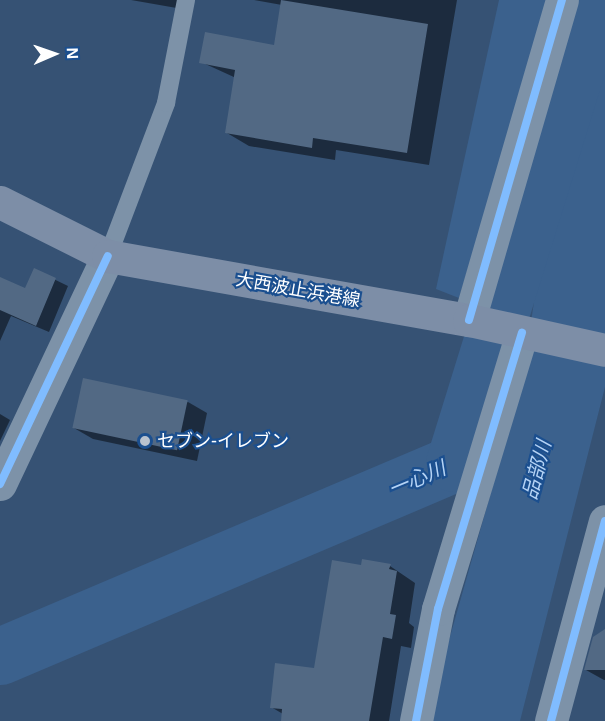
<!DOCTYPE html>
<html>
<head>
<meta charset="utf-8">
<style>
	body { margin:0 }
	#map { position:relative; width:605px; height:721px; overflow:hidden; background:#365274; font-family:Arial,"Noto Sans JP",sans-serif }
	div>[style] { position:absolute }
	.water>* { inset:0; background:#3b618d }
	.shadow>* { inset:0; background:#0007 }
	.river>* { height:57px; margin:-28.5px; padding:0 28.5px; transform-origin:28.5px; border-radius:28.5px; background:#3b618d }
	.building>* { inset:0; background:#526984; transform-origin:0 0 }
	.lane>* { height:18px; margin:-9px; padding:0 9px; transform-origin:9px; border-radius:9px; background:#7d92a8 }
	.street>* { height:33px; margin:-16.5px; padding:0 16.5px; transform-origin:16.5px; border-radius:16.5px; background:#7d92a8 }
	.primary>* { height:33px; margin:-16.5px; padding:0 16.5px; transform-origin:16.5px; border-radius:16.5px; background:#7d8ea7 }
	.cycleway>* { height:8px; margin:-4px; padding:0 4px; transform-origin:4px; border-radius:4px; background:#80bcff }
	.dots>* { width:16px; height:16px; translate:-50% -50%; box-sizing:border-box; border:3px solid #1b4f8f; border-radius:50% }
	span { translate:-50% -50%; white-space:nowrap; text-align:center; line-height:1.15; -webkit-text-stroke:4.5px #1b4f8f; paint-order:stroke }
	.street-label { font-size:18px; color:#fff }
	.poi-label { font-size:18px; color:#fff }
	.left { translate:0 -50%; text-align:left }
	.water-label { font-size:20px; color:#b5d3f5; font-style:italic }
	.north { position:absolute; left:24px; top:24px; width:60px; height:60px; -webkit-text-stroke:4px #1b4f8f; paint-order:stroke; rotate:88deg; font-size:16px; font-weight:700; line-height:24px; text-align:center; color:#fff }
	.north::after { content:''; display:block; margin:auto; width:21px; height:27px; background:#fff; clip-path:polygon(50% 0,100% 100%,50% 72%,0 100%) }
</style>
</head>
<body>
<div id="map">
	<div class="water">
		<div style="clip-path:polygon(499px 0,550px 0,459px 298px,436px 289px)"></div>
		<div style="clip-path:polygon(605px 8px,605px 387px,520px 721px,430px 721px,436px 686px,522px 383px,535px 295px)"></div>
	</div>
	<div class="shadow">
		<div style="clip-path:polygon(131px 0,189px 0,188px 10px)"></div>
		<div style="clip-path:polygon(254px 0,457px 0,429px 165px,336px 150px,335px 160px,249px 146px,227px 133px,236px 78px,201px 62px,275px 47px,282px 5px)"></div>
		<div style="clip-path:polygon(35px 270px,68px 286px,49px 332px,11px 316px,0 341px,0 278px,26px 290px)"></div>
		<div style="clip-path:polygon(188px 402px,207px 413px,197px 461px,93px 439px,74px 428px)"></div>
		<div style="clip-path:polygon(0 414px,10px 420px,0 441px)"></div>
		<div style="clip-path:polygon(362px 566px,390px 566px,415px 583px,409px 623px,414px 627px,411px 648px,401px 646px,389px 721px,282px 721px,283px 714px,271px 707px,315px 670px)"></div>
		<div style="clip-path:polygon(605px 639px,605px 680px,604px 680px,586px 670px)"></div>
	</div>
	<div class="river">
		<div style="left:0;top:656px;width:493px;rotate:-23deg"></div>
		<div style="left:454px;top:463px;width:485px;rotate:-72.8deg"></div>
	</div>
	<div class="building">
		<div style="clip-path:polygon(281px 0,428px 24px,407px 153px,313px 138px,312px 148px,225px 133px,235px 70px,199px 63px,205px 32px,274px 45px)"></div>
		<div style="clip-path:polygon(34px 268px,56px 278px,36px 326px,0 310px,0 277px,25px 288px)"></div>
		<div style="left:83px;top:378px;width:107px;height:51px;rotate:12deg"></div>
		<div style="clip-path:polygon(362px 559px,391px 564px,389px 569px,397px 571px,390px 614px,396px 615px,392px 639px,383px 637px,369px 721px,281px 721px,282px 709px,270px 708px,275px 663px,314px 668px,332px 560px,361px 565px)"></div>
		<div style="clip-path:polygon(605px 629px,605px 670px,584px 670px,593px 637px)"></div>
	</div>
	<div class="lane">
		<div style="left:108px;top:256px;width:164px;rotate:-69.2deg"></div>
		<div style="left:166px;top:103px;width:105px;rotate:-79deg"></div>
	</div>
	<div class="street">
		<div style="left:469px;top:320px;width:333px;rotate:-73.8deg"></div>
		<div style="left:0;top:484px;width:252px;rotate:-64.7deg"></div>
		<div style="left:416px;top:721px;width:114px;rotate:-78.9deg"></div>
		<div style="left:438px;top:609px;width:289px;rotate:-73.1deg"></div>
		<div style="left:551px;top:721px;width:207px;rotate:-74.9deg"></div>
	</div>
	<div class="primary">
		<div style="left:0;top:202px;width:121px;rotate:26.6deg"></div>
		<div style="left:108px;top:256px;width:367px;rotate:10.1deg"></div>
		<div style="left:469px;top:320px;width:139px;rotate:12.4deg"></div>
	</div>
	<div class="cycleway">
		<div style="left:469px;top:320px;width:333px;rotate:-73.8deg"></div>
		<div style="left:0;top:484px;width:252px;rotate:-64.7deg"></div>
		<div style="left:416px;top:721px;width:114px;rotate:-78.9deg"></div>
		<div style="left:438px;top:609px;width:289px;rotate:-73.1deg"></div>
		<div style="left:551px;top:721px;width:207px;rotate:-74.9deg"></div>
	</div>
	<div class="dots">
		<div style="left:145px;top:441px;background:#b9c2ce"></div>
	</div>
	<div class="street-label">
		<span style="left:298px;top:290px;rotate:10deg">大西波止浜港線</span>
	</div>
	<div class="poi-label">
		<span class="left" style="left:157px;top:441px">セブン-イレブン</span>
	</div>
	<div class="water-label">
		<span style="left:537px;top:470px;rotate:-75deg">品部川</span>
		<span style="left:417px;top:479px;rotate:-23deg">一心川</span>
	</div>
	<div class="north">N</div>
</div>
</body>
</html>
